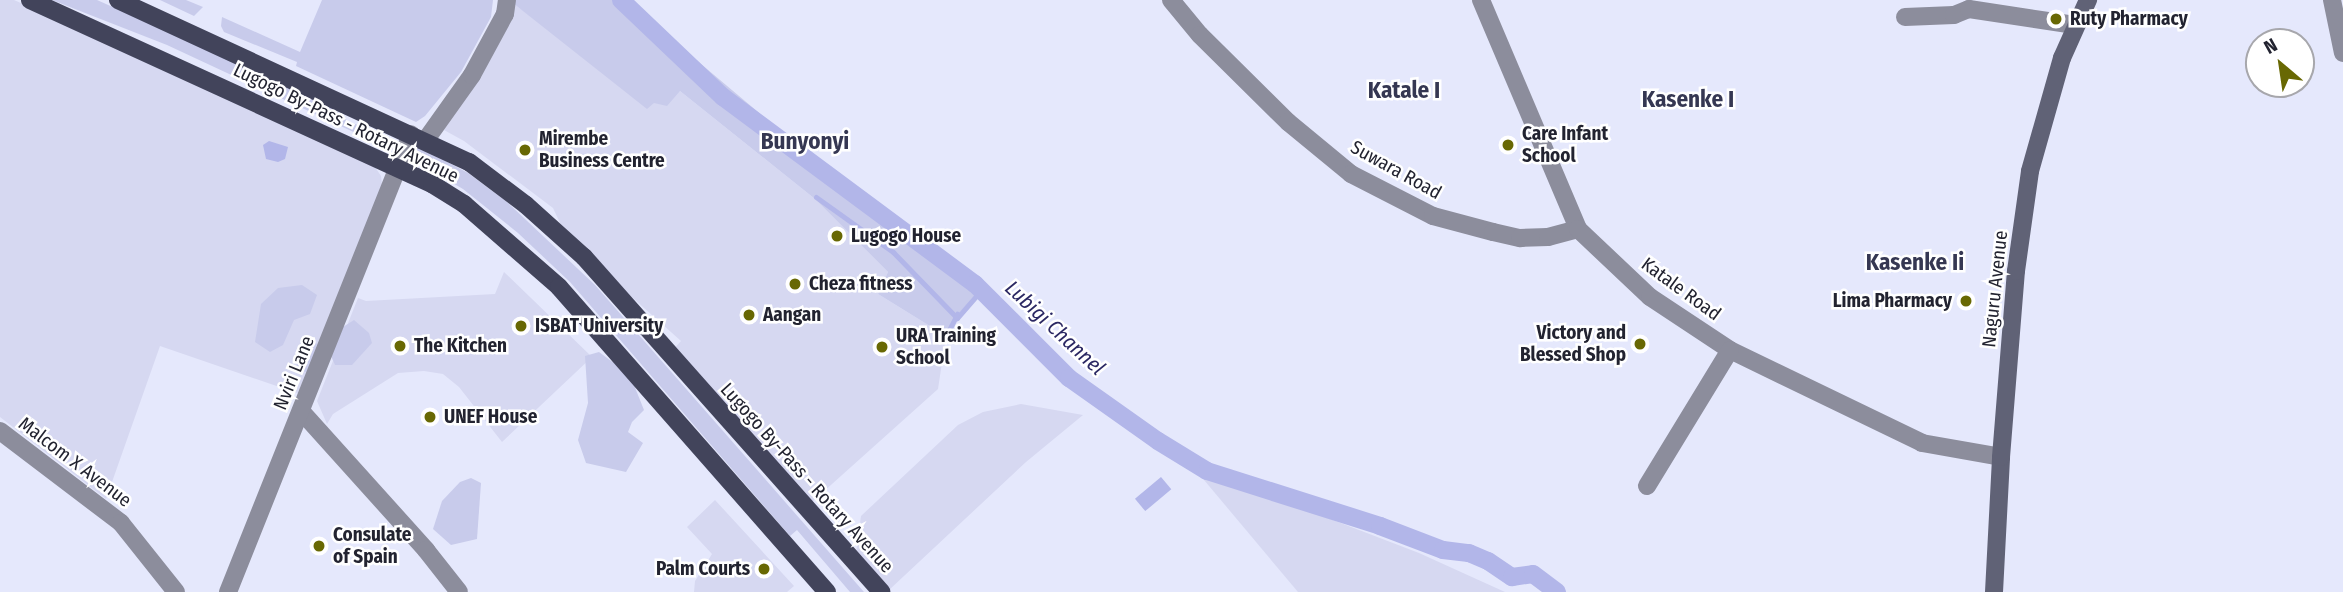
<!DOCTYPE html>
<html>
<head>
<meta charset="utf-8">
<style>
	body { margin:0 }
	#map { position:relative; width:2343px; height:592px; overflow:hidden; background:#e5e8fc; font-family:"Fira Sans Condensed",sans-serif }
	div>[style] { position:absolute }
	.built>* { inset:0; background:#d6d8f1 }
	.green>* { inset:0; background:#c8cbeb }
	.water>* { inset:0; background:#b2b6e9; transform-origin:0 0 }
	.stream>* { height:5px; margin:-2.5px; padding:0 2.5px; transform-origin:2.5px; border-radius:2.5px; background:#b2b6e9 }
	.canal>* { height:18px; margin:-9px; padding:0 9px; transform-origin:9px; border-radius:9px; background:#b2b6e9 }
	.street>* { height:18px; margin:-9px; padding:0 9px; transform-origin:9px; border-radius:9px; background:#8c8d9c }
	.secondary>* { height:18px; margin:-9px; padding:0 9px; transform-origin:9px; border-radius:9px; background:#606276 }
	.primary>* { height:18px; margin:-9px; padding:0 9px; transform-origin:9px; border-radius:9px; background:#42445b }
	.dots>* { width:19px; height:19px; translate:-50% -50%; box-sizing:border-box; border:4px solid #fff; border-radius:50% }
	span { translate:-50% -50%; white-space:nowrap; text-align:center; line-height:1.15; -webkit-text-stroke:5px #fff; paint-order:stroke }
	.poi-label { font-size:19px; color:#222330; font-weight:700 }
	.left { translate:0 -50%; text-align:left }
	.right { translate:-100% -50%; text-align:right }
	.street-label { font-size:19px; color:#222330 }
	.water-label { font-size:21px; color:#2b2863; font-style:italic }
	.quarter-label { font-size:23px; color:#353752; font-weight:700 }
	.north { position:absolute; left:2245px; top:28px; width:70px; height:70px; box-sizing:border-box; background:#fff; border:2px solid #a7a7ac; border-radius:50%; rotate:331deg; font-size:19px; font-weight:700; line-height:28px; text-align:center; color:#222330 }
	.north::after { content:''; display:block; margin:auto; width:24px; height:32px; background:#686803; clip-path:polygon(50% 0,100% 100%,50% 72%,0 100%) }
</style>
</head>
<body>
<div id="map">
	<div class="built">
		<div style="clip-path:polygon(0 0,14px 0,57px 19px,375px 167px,381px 176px,383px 193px,300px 394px,160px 346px,106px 499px,0 417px)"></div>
		<div style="clip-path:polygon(508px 0,654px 103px,680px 91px,815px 199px,888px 272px,878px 294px,946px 336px,938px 389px,803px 510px,671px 352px,681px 341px,568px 240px,553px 208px,464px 141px,444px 130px,508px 27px)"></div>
		<div style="clip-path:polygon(504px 272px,592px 357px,502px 442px,459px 387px,443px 374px,424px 371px,398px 373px,333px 414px,327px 424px,317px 401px,358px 298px,366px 301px,495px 294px)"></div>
		<div style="clip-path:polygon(1021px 404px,1083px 415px,1026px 462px,889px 590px,856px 553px,861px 516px,958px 425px,983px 412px)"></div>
		<div style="clip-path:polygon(1199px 474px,1286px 502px,1419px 553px,1505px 592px,1298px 592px)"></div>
		<div style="clip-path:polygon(715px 500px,794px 586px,787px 592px,694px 592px,695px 581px,712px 554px,687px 527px)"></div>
	</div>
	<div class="green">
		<div style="clip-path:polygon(52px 0,97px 0,324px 101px,348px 121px,396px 141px,397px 146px,392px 150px,167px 45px)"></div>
		<div style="clip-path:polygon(160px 0,186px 0,203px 7px,194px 16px)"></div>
		<div style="clip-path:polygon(322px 0,493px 0,491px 17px,461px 72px,425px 116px,416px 122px,296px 66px,297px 62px,224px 32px,221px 26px,222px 17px,300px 52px)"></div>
		<div style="clip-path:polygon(509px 0,630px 0,657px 27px,789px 138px,980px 292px,956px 316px,946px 336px,878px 294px,888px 272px,815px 199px,680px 91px,667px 106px,654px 103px,647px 109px)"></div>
		<div style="clip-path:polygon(418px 146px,468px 173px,507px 202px,595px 285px,864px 592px,850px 592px,797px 530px,790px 536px,570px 282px,518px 233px,463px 189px,415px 161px)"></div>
		<div style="clip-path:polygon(302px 285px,317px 295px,310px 314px,294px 320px,283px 345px,270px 352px,255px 342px,261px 304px,278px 288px)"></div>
		<div style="clip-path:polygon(354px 320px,369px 333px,372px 343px,352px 365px,335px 365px,331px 356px,343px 327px)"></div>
		<div style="clip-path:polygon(307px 337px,317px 344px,310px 369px,307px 372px,295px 370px)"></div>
		<div style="clip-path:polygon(599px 352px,630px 375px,644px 410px,632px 422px,628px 432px,643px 443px,626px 472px,586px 463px,578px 440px,588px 403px,585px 356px)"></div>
		<div style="clip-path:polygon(471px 478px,481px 483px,477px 539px,451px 545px,433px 529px,442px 501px,460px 482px)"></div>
	</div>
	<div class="water">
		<div style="clip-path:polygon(269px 141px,288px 147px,285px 159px,278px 162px,266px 159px,263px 145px)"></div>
		<div style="left:1161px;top:477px;width:16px;height:34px;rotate:50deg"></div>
	</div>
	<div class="stream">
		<div style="left:816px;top:197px;width:95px;rotate:35.5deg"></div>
		<div style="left:893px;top:252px;width:92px;rotate:45.9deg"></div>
		<div style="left:957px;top:318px;width:35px;rotate:-49deg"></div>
		<div style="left:980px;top:292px;width:9px;rotate:-122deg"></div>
		<div style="left:946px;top:336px;width:25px;rotate:-63deg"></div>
	</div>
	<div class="canal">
		<div style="left:621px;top:0;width:141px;rotate:43.6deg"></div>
		<div style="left:723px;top:97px;width:314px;rotate:36.6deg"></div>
		<div style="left:975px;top:284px;width:133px;rotate:45deg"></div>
		<div style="left:1069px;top:378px;width:109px;rotate:35.3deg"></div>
		<div style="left:1158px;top:441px;width:57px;rotate:31.5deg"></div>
		<div style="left:1207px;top:471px;width:182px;rotate:17.6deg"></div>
		<div style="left:1380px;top:526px;width:67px;rotate:20.9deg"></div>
		<div style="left:1443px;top:550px;width:26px;rotate:7deg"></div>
		<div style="left:1469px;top:553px;width:21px;rotate:23deg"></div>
		<div style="left:1488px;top:561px;width:29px;rotate:34deg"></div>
		<div style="left:1512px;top:577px;width:21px;rotate:-8deg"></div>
		<div style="left:1533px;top:574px;width:30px;rotate:37deg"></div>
	</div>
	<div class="street">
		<div style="left:1171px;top:0;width:45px;rotate:50.4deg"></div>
		<div style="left:1200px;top:35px;width:124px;rotate:44.7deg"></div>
		<div style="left:1288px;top:122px;width:82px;rotate:39.5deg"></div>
		<div style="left:1351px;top:174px;width:92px;rotate:27.1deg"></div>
		<div style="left:1433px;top:216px;width:62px;rotate:14.9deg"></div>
		<div style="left:1493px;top:232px;width:28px;rotate:13deg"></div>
		<div style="left:1520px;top:238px;width:28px;rotate:-2deg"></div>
		<div style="left:1548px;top:237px;width:31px;rotate:-15deg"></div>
		<div style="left:1481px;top:0;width:249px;rotate:67deg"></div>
		<div style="left:1578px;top:229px;width:99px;rotate:43.4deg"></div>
		<div style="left:1650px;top:297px;width:96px;rotate:33.5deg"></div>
		<div style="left:1730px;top:350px;width:213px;rotate:25.8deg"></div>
		<div style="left:1922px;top:443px;width:80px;rotate:10deg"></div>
		<div style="left:2332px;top:0;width:54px;rotate:78.3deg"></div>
		<div style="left:1905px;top:17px;width:49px;rotate:-2.3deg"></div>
		<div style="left:1954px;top:15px;width:16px;rotate:-22deg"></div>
		<div style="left:1969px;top:9px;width:107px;rotate:8.6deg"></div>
		<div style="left:425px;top:141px;width:81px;rotate:-54.5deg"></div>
		<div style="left:472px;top:75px;width:69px;rotate:-61.6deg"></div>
		<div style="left:505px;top:14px;width:14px;rotate:-82deg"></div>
		<div style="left:301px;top:411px;width:187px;rotate:48deg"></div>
		<div style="left:426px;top:550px;width:53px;rotate:51.8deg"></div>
		<div style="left:0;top:431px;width:152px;rotate:37.2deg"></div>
		<div style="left:121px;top:523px;width:88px;rotate:51.4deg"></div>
		<div style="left:1647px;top:486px;width:159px;rotate:-58.6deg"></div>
		<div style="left:228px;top:592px;width:493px;rotate:-68.2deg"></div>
	</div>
	<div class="secondary">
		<div style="left:1994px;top:592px;width:135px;rotate:-87deg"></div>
		<div style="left:2001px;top:457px;width:187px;rotate:-85.4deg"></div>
		<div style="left:2016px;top:271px;width:101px;rotate:-82deg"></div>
		<div style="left:2030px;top:171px;width:117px;rotate:-74.2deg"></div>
		<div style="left:2062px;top:58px;width:64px;rotate:-65.9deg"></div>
	</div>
	<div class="primary">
		<div style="left:30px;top:0;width:442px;rotate:24.6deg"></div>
		<div style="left:432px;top:184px;width:38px;rotate:32deg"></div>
		<div style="left:464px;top:204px;width:126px;rotate:41.1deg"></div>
		<div style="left:559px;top:287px;width:406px;rotate:48.7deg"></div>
		<div style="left:118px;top:0;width:387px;rotate:24.8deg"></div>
		<div style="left:469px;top:162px;width:71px;rotate:37deg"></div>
		<div style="left:526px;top:205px;width:78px;rotate:41.9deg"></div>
		<div style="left:584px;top:257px;width:448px;rotate:48.4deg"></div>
	</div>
	<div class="dots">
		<div style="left:2056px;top:19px;background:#686803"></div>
		<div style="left:1508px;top:145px;background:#686803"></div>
		<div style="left:525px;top:150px;background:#686803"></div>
		<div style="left:837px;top:236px;background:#686803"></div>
		<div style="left:795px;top:284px;background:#686803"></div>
		<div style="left:1966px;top:301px;background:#686803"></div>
		<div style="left:749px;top:315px;background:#686803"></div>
		<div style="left:521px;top:326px;background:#686803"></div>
		<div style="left:1640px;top:344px;background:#686803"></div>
		<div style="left:400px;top:346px;background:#686803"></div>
		<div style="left:882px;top:347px;background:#686803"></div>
		<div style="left:430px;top:417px;background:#686803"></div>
		<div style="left:319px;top:546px;background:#686803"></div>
		<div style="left:764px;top:569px;background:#686803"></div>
	</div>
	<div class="poi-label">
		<span class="left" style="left:2070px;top:19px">Ruty Pharmacy</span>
		<span class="left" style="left:1522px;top:145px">Care Infant<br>School</span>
		<span class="left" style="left:539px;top:150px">Mirembe<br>Business Centre</span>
		<span class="left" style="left:851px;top:236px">Lugogo House</span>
		<span class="left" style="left:809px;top:284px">Cheza fitness</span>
		<span class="right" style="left:1952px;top:301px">Lima Pharmacy</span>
		<span class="left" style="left:763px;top:315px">Aangan</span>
		<span class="left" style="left:535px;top:326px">ISBAT University</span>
		<span class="right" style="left:1626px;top:344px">Victory and<br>Blessed Shop</span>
		<span class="left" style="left:896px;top:347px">URA Training<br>School</span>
		<span class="left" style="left:414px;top:346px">The Kitchen</span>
		<span class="left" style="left:444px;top:417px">UNEF House</span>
		<span class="left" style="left:333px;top:546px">Consulate<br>of Spain</span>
		<span class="right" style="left:750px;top:569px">Palm Courts</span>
	</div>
	<div class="street-label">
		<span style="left:346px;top:123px;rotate:26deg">Lugogo By-Pass - Rotary Avenue</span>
		<span style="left:1396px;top:170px;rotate:29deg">Suwara Road</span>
		<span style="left:1681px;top:289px;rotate:36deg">Katale Road</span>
		<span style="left:1995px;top:289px;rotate:-84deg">Naguru Avenue</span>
		<span style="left:294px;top:373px;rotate:-68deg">Nviri Lane</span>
		<span style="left:75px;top:462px;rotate:37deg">Malcom X Avenue</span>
		<span style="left:807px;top:478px;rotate:48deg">Lugogo By-Pass - Rotary Avenue</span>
	</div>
	<div class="water-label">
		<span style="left:1055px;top:328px;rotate:43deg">Lubigi Channel</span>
	</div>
	<div class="quarter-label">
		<span style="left:1404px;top:90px">Katale I</span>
		<span style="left:1688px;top:99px">Kasenke I</span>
		<span style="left:805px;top:141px">Bunyonyi</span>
		<span style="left:1915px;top:262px">Kasenke Ii</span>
	</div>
	<div class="north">N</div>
</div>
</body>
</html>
